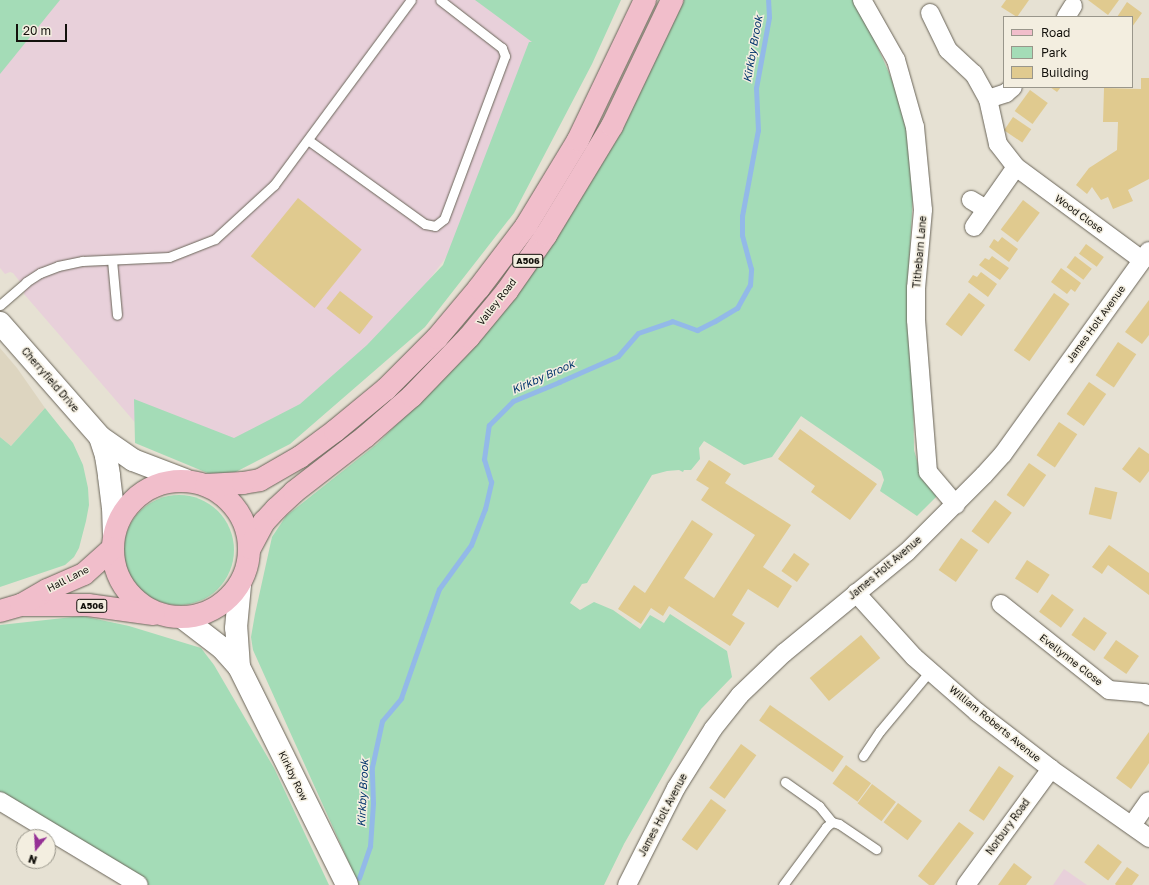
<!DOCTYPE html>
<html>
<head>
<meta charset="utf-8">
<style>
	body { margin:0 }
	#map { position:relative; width:1149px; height:885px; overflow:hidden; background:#e6e1d3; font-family:"Golos Text",sans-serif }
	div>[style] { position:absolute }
	.built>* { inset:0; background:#ddd5c0 }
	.education>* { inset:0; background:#e8d0da }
	.green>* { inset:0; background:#a4dcb7 }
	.round { border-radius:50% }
	.stream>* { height:5px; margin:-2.5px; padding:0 2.5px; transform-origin:2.5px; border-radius:2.5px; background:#93b9e8 }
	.building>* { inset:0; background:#e0ca8f; transform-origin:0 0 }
	.roads { filter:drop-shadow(0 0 1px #6a6559) drop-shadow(0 0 1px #6a6559) }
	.service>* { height:9px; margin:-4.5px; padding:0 4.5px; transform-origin:4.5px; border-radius:4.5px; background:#fff }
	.minor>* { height:18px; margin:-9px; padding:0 9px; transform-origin:9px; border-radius:9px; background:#fff }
	.tertiary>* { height:22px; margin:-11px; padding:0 11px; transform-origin:11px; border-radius:11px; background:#fff }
	.primary>* { height:22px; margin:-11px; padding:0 11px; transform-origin:11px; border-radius:11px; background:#f1becb }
	.primary>.ring { margin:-11px; padding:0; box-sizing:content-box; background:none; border:22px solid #f1becb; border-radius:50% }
	span { translate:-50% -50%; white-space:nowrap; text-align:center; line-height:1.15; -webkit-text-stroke:3px #f3eee0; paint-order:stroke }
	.shield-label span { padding:1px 3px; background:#f3eee0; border:1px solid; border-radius:3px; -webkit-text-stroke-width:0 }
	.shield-label { font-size:9px; color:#13110c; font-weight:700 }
	.street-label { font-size:10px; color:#13110c }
	.water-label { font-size:11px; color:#00346b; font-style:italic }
	.legend { position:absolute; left:1003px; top:16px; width:130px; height:72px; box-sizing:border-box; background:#f3eee0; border:1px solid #99968b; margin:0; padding:5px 7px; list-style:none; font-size:12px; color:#13110c }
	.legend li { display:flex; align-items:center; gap:8px; height:20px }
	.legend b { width:20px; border:1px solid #99968b }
	.north { position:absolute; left:16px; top:829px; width:40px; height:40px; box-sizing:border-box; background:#f3eee0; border:1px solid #99968b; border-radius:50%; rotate:198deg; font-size:11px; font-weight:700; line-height:16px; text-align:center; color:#13110c }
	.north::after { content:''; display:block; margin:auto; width:14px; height:18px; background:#953095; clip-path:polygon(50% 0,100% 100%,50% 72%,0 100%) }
	.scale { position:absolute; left:16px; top:24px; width:51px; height:18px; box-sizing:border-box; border:2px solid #13110c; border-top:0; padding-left:5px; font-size:12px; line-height:14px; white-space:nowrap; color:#13110c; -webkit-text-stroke:3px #f3eee0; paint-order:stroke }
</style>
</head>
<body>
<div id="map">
	<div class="built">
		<div style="clip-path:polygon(0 348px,17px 368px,45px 408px,11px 446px,0 437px)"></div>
	</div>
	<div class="education">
		<div style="clip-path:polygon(58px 0,509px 0,543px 27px,472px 223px,410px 305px,362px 358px,247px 448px,139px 427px,24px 294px,25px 288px,13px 273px,10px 272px,5px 274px,0 268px,0 71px)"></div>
		<div style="clip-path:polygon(1064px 869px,1087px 885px,1053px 885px)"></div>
	</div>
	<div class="green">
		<div style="clip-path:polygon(0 0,60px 0,0 74px)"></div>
		<div style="clip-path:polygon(475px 0,621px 0,592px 64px,514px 213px,425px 327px,290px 444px,222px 479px,135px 443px,134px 399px,234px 438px,300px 404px,367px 345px,443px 265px,529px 42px,532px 42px)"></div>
		<div style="clip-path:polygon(684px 0,854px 0,874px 39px,893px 82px,906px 129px,914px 175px,907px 304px,913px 385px,914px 450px,921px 474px,937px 496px,917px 516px,880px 491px,884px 480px,881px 471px,801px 416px,772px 457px,744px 465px,704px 441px,699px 448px,700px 459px,691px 470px,684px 470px,683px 472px,679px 470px,667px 471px,652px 475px,587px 583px,582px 584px,570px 603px,580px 610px,594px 602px,613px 610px,640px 629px,650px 615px,664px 623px,670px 614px,727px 651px,732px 677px,701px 709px,624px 844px,604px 885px,359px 885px,253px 650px,251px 637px,255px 614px,272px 537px,286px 516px,377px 444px,440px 381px,621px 125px)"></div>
		<div style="clip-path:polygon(45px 408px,73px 443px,83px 465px,88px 488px,89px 505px,86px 521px,79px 548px,74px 557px,65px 565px,0 587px,0 437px,11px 446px)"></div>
		<div class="round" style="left:124px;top:495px;width:110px;height:110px"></div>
		<div style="clip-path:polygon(82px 616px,129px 626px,201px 648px,214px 665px,274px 768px,329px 885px,145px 885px,0 799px,0 625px)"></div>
	</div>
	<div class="stream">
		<div style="left:359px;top:878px;width:34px;rotate:-71deg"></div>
		<div style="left:370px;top:846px;width:43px;rotate:-86deg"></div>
		<div style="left:373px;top:803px;width:36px;rotate:-92deg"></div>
		<div style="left:372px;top:767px;width:47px;rotate:-77.7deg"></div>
		<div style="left:382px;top:721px;width:30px;rotate:-50deg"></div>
		<div style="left:401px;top:698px;width:115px;rotate:-70.8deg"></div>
		<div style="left:439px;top:589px;width:54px;rotate:-54deg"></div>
		<div style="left:471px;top:545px;width:39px;rotate:-69deg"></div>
		<div style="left:485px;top:509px;width:28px;rotate:-77deg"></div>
		<div style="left:491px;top:482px;width:24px;rotate:-107deg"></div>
		<div style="left:484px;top:459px;width:34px;rotate:-82deg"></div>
		<div style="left:489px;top:425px;width:34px;rotate:-45deg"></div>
		<div style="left:513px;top:401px;width:50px;rotate:-22.4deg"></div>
		<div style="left:559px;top:382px;width:64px;rotate:-23.8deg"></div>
		<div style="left:618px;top:356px;width:30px;rotate:-49deg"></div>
		<div style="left:638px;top:333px;width:36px;rotate:-19deg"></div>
		<div style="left:672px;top:321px;width:27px;rotate:20deg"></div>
		<div style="left:697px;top:330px;width:20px;rotate:-27deg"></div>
		<div style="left:715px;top:321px;width:26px;rotate:-31deg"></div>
		<div style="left:737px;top:308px;width:26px;rotate:-61deg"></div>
		<div style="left:750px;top:285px;width:16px;rotate:-86deg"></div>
		<div style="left:751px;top:269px;width:35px;rotate:-105deg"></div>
		<div style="left:742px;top:235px;width:19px;rotate:-90deg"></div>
		<div style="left:742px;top:216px;width:87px;rotate:-79.5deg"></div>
		<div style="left:758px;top:130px;width:42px;rotate:-92.7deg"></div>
		<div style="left:756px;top:88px;width:72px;rotate:-79.6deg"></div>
		<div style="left:769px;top:17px;width:17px;rotate:-93deg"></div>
	</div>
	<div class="building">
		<div style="clip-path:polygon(1006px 0,1029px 0,1017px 17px,1001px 7px)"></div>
		<div style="clip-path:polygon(1088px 0,1119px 0,1108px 15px)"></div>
		<div style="clip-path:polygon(1127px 2px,1142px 13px,1132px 27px,1132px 17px,1117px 17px)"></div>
		<div style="clip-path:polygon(1141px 78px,1149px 78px,1149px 179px,1128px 190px,1133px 201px,1113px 209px,1108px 197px,1101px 200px,1092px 187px,1087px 194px,1076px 185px,1089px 168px,1117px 150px,1118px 122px,1103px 122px,1104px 88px,1141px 89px)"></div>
		<div style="clip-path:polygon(1050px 87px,1061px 87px,1057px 92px)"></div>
		<div style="left:1030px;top:90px;width:22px;height:26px;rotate:36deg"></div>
		<div style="left:1013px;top:117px;width:22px;height:16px;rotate:34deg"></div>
		<div style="left:298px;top:198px;width:82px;height:75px;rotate:39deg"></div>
		<div style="left:1023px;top:200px;width:21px;height:37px;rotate:37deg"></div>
		<div style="clip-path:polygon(1002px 237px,1018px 249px,1009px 262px,989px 247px,994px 239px,998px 242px)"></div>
		<div style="left:1086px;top:244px;width:22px;height:12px;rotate:36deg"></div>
		<div style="clip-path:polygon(992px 256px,1009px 268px,1000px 280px,979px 265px,985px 258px,989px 260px)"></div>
		<div style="left:1075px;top:256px;width:21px;height:14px;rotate:37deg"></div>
		<div style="clip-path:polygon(1061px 268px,1081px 283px,1075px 292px,1071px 289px,1067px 294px,1051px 282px)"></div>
		<div style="clip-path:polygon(981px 272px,997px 284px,988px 297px,968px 282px,973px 275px,977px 277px)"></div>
		<div style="left:340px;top:291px;width:42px;height:22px;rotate:38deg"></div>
		<div style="left:969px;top:293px;width:20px;height:39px;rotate:37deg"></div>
		<div style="left:1054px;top:293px;width:19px;height:70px;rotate:35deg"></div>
		<div style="clip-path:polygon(1149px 300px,1149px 335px,1142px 344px,1125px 332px)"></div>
		<div style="left:1118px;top:342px;width:22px;height:40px;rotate:34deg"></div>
		<div style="left:1089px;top:382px;width:21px;height:39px;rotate:35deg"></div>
		<div style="left:1059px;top:422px;width:22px;height:40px;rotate:34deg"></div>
		<div style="clip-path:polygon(800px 429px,877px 484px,850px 520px,811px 492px,815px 486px,778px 459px)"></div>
		<div style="clip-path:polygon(1139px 447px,1149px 454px,1149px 471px,1140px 483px,1122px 469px)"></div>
		<div style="clip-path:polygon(709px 460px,731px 474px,725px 483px,791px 525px,763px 567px,792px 586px,778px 608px,748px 589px,732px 615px,745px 623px,730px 646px,669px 606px,663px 616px,651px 608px,641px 624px,618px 609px,634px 585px,645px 593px,692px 520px,713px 534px,684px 578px,714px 598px,755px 535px,701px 500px,709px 488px,696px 480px)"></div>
		<div style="left:1029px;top:463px;width:21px;height:39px;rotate:35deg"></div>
		<div style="left:1095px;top:487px;width:23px;height:28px;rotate:13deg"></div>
		<div style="left:995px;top:500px;width:21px;height:39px;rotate:37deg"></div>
		<div style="left:961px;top:538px;width:21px;height:39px;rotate:35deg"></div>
		<div style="clip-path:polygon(1109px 545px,1149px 573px,1149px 595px,1108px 565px,1102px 574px,1092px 567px)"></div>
		<div style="left:794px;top:553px;width:19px;height:22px;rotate:35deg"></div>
		<div style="left:1027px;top:560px;width:27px;height:22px;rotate:33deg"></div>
		<div style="left:1052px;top:594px;width:27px;height:22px;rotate:36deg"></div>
		<div style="left:1084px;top:617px;width:28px;height:22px;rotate:35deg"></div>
		<div style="left:861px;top:635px;width:30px;height:67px;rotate:50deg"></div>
		<div style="left:1116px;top:640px;width:28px;height:22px;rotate:35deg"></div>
		<div style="left:770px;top:705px;width:90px;height:19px;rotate:35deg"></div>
		<div style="clip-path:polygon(1149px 732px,1149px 763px,1131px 789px,1116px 778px)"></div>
		<div style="left:741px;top:744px;width:19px;height:54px;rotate:36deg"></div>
		<div style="left:846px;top:765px;width:31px;height:23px;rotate:36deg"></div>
		<div style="left:999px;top:766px;width:18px;height:54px;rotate:34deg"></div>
		<div style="left:872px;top:784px;width:30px;height:24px;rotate:37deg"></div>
		<div style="left:711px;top:799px;width:19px;height:50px;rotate:36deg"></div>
		<div style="left:898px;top:803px;width:30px;height:24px;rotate:37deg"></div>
		<div style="clip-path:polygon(959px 822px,974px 833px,934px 885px,929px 885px,918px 876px)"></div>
		<div style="left:1098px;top:844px;width:30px;height:23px;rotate:37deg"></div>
		<div style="clip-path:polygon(1014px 863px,1032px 877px,1026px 885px,998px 885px)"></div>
		<div style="clip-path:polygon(1127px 867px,1139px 875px,1132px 885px,1116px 885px,1115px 884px)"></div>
	</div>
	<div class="roads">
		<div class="service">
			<div style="left:308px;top:140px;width:144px;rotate:35.7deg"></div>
			<div style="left:425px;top:224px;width:10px;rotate:11deg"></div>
			<div style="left:435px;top:226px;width:11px;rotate:-38deg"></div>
			<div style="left:444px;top:219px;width:174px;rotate:-69.5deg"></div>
			<div style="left:505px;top:56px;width:9px;rotate:-111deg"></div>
			<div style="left:502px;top:48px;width:78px;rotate:-142.3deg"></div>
			<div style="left:112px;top:260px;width:55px;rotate:84.8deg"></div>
			<div style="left:0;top:305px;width:35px;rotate:-41deg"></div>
			<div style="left:26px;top:282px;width:17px;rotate:-33deg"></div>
			<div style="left:40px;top:273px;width:19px;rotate:-21deg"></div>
			<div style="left:58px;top:266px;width:25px;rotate:-12deg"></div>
			<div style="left:82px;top:261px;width:87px;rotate:-2.6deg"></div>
			<div style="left:169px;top:257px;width:49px;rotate:-21.4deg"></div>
			<div style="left:215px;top:239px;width:80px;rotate:-42.5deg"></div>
			<div style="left:274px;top:185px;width:230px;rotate:-53.5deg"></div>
			<div style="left:863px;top:756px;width:30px;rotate:-56deg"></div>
			<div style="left:880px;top:731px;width:78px;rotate:-50.2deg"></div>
			<div style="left:785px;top:782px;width:42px;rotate:35.2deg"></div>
			<div style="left:819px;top:806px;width:21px;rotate:51deg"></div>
			<div style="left:783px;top:885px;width:72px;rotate:-53.4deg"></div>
			<div style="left:826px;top:827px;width:8px;rotate:-40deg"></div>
			<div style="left:832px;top:822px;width:7px;rotate:16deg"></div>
			<div style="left:839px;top:824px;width:45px;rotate:34deg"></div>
		</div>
		<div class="minor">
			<div style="left:862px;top:0;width:69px;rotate:60.5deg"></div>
			<div style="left:896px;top:60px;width:70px;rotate:74.2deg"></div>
			<div style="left:915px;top:127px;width:83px;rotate:84.5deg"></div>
			<div style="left:923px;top:210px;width:78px;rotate:95.1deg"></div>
			<div style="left:916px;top:288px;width:32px;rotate:90deg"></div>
			<div style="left:916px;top:320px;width:152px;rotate:85.5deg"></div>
			<div style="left:928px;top:472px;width:43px;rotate:49.7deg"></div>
			<div style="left:930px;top:13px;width:41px;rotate:64.1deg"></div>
			<div style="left:948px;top:50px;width:35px;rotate:43deg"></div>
			<div style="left:974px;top:74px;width:29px;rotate:61deg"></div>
			<div style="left:988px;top:99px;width:46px;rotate:77.5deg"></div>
			<div style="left:998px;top:144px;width:29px;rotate:52deg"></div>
			<div style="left:1016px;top:167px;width:157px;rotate:36.4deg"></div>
			<div style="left:1066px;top:17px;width:13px;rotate:-58deg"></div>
			<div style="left:988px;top:99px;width:19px;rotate:-18deg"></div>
			<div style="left:1006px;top:93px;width:9px;rotate:-41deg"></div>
			<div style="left:971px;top:200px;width:17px;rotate:31deg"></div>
			<div style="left:974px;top:227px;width:73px;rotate:-55deg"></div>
			<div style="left:856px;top:593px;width:86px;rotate:47.8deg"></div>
			<div style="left:914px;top:657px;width:84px;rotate:41.1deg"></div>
			<div style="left:977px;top:712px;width:93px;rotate:37.6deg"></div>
			<div style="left:1051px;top:769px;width:120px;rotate:35.1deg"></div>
			<div style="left:1001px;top:604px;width:138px;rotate:38.5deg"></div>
			<div style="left:1109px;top:690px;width:36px;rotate:5deg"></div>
			<div style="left:1145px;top:693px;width:5px;rotate:37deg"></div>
			<div style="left:0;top:801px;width:162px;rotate:31.1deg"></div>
			<div style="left:1132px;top:825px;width:29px;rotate:-55deg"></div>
			<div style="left:627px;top:885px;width:109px;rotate:-63.2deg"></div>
			<div style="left:676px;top:788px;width:70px;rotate:-57.9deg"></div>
			<div style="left:713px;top:729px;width:43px;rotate:-51.5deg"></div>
			<div style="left:740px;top:695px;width:61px;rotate:-43.7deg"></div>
			<div style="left:784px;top:653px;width:159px;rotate:-39.4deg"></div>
			<div style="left:907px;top:552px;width:109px;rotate:-45deg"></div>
			<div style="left:984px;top:475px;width:28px;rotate:-48deg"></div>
			<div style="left:1003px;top:454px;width:250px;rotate:-54.3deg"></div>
			<div style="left:966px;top:885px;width:144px;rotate:-53.8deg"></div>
		</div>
		<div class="tertiary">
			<div style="left:0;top:323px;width:152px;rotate:48.7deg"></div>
			<div style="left:100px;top:437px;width:40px;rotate:34.9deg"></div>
			<div style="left:133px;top:460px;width:56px;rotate:21deg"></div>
			<div style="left:100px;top:437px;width:20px;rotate:72deg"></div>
			<div style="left:106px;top:456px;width:20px;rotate:81deg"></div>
			<div style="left:109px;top:476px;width:31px;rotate:83deg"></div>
			<div style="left:113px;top:507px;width:26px;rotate:88deg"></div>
			<div style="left:183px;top:618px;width:49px;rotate:37.6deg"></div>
			<div style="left:222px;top:648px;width:25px;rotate:48deg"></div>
			<div style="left:239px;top:667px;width:243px;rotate:63.6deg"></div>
			<div style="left:239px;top:667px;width:39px;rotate:-94deg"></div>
			<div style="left:236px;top:628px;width:43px;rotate:-84.7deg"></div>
		</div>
		<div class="primary">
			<div class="ring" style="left:113px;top:481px;width:114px;height:114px"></div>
			<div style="left:206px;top:485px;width:37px;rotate:-3deg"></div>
			<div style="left:243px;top:483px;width:17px;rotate:-10deg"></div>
			<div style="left:260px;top:480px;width:46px;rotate:-29.9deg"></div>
			<div style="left:300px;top:457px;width:44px;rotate:-36.6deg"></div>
			<div style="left:335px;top:431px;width:66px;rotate:-39.5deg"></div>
			<div style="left:386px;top:389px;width:72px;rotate:-45deg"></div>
			<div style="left:437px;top:338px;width:65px;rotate:-50deg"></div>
			<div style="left:479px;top:288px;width:78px;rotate:-52.8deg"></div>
			<div style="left:526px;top:226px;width:100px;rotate:-58.8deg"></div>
			<div style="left:578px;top:140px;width:155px;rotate:-64.4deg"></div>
			<div style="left:250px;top:548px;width:30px;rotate:-62deg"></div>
			<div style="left:264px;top:522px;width:18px;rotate:-47deg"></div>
			<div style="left:276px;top:509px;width:25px;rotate:-43deg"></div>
			<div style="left:294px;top:492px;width:90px;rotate:-37.8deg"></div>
			<div style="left:365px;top:437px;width:62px;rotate:-41.1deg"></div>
			<div style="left:412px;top:396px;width:82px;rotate:-46deg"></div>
			<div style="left:469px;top:337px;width:60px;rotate:-50.4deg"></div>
			<div style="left:507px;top:291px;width:68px;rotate:-55.1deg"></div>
			<div style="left:546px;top:235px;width:127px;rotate:-58.8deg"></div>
			<div style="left:612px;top:126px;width:140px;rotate:-64.5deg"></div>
			<div style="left:21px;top:605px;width:67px"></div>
			<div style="left:88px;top:605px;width:66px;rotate:7.9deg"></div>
			<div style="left:0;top:611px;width:22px;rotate:-16deg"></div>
			<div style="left:21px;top:605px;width:30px;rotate:-30deg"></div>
			<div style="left:47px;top:590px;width:40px;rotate:-23.4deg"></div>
			<div style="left:84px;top:574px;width:38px;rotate:-42deg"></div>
		</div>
	</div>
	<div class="shield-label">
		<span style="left:528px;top:261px">A506</span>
		<span style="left:92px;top:606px">A506</span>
	</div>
	<div class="street-label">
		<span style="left:1079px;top:214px;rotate:36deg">Wood Close</span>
		<span style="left:920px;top:252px;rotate:-85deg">Tithebarn Lane</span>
		<span style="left:497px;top:302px;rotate:-52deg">Valley Road</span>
		<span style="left:1096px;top:324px;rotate:-54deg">James Holt Avenue</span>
		<span style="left:50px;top:380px;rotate:49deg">Cherryfield Drive</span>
		<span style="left:885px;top:568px;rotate:-40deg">James Holt Avenue</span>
		<span style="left:68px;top:579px;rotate:-27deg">Hall Lane</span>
		<span style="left:1071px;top:660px;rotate:38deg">Evellynne Close</span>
		<span style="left:995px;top:724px;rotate:39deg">William Roberts Avenue</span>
		<span style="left:293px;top:776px;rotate:64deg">Kirkby Row</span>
		<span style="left:663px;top:815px;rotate:-62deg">James Holt Avenue</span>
		<span style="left:1008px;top:827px;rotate:-54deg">Norbury Road</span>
	</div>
	<div class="water-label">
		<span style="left:753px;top:49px;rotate:-80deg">Kirkby Brook</span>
		<span style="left:543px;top:377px;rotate:-24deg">Kirkby Brook</span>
		<span style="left:363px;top:793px;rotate:-87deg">Kirkby Brook</span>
	</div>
	<ul class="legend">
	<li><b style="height:5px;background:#f1becb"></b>Road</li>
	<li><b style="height:11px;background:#a4dcb7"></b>Park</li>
	<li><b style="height:11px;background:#e0ca8f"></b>Building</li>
	</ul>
	<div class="north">N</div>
	<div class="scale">20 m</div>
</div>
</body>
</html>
